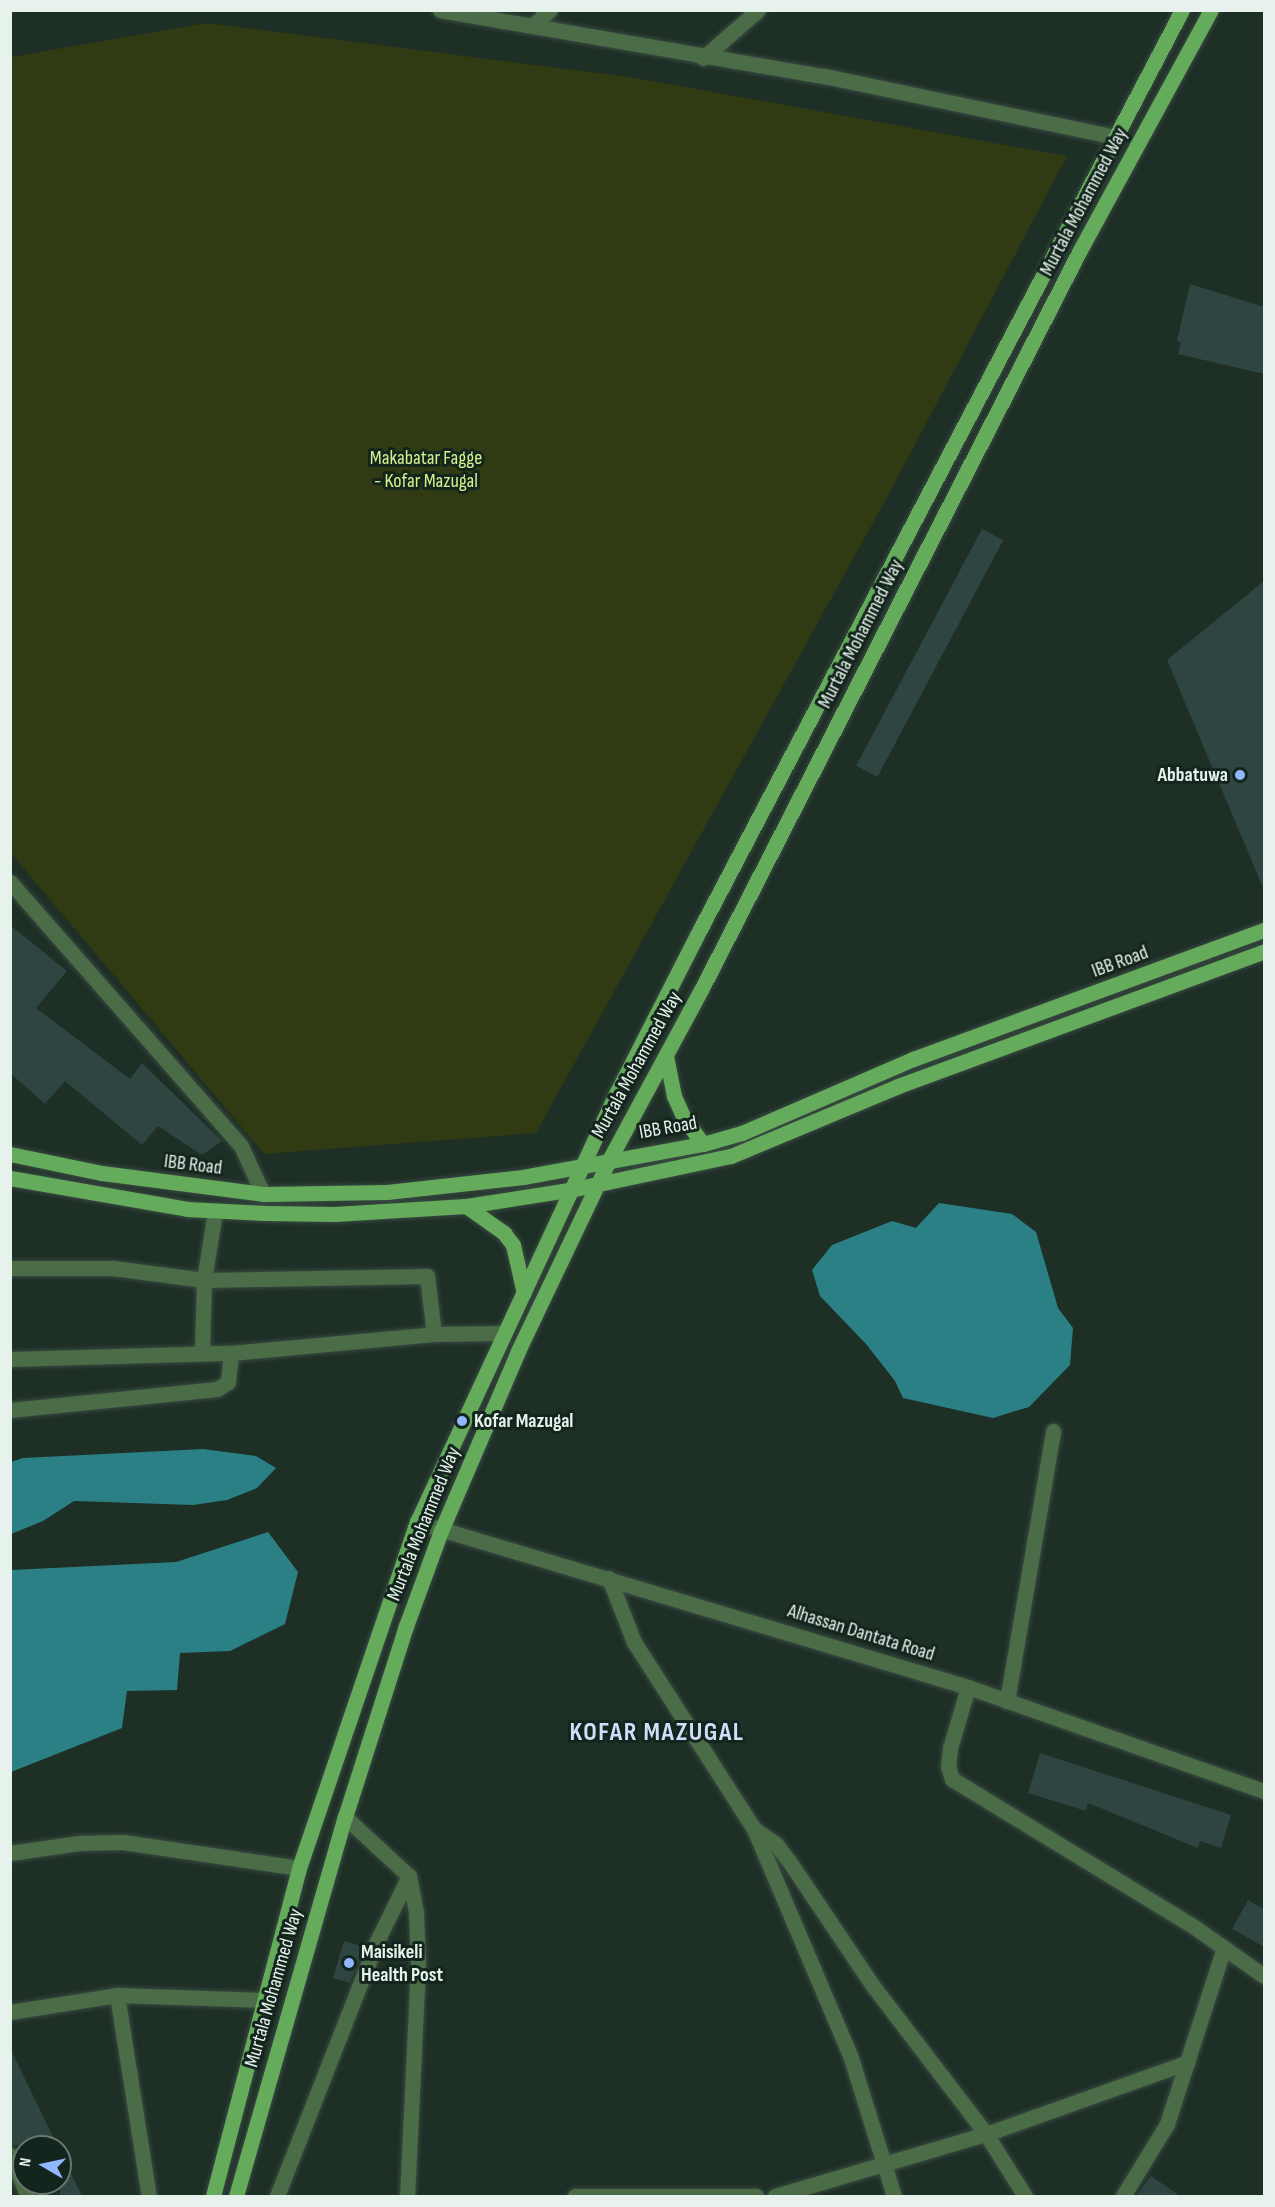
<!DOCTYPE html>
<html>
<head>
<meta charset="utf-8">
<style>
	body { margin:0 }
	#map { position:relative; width:1275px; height:2207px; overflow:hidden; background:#1e2f26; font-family:"Sofia Sans Condensed",sans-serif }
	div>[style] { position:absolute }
	.green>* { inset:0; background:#303a13 }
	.water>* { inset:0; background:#2b8086 }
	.building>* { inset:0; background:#2f4541; transform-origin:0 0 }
	.roads { filter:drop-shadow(0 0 2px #3a4a42) drop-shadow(0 0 2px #3a4a42) }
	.minor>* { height:15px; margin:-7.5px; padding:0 7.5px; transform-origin:7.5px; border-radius:7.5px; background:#4a6c46 }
	.major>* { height:15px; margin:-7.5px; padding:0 7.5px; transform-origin:7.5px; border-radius:7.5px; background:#64ac5b }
	.dots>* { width:16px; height:16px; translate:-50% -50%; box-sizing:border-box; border:3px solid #14251d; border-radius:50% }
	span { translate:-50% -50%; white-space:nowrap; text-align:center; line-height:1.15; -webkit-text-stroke:6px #14251d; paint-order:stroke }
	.street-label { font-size:20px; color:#e6f2eb }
	.park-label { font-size:20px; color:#d5f18d }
	.poi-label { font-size:20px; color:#e6f2eb; font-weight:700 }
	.right { translate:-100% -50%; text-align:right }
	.left { translate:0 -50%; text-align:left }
	.district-label { font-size:26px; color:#cfdff9; font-weight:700; letter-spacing:1.5px }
	.frame { position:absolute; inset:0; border:12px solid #e6f2eb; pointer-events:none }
	.north { position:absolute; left:12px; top:2135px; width:60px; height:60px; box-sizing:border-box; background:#14251d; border:2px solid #68776f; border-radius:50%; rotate:279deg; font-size:16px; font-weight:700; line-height:24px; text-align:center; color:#e6f2eb }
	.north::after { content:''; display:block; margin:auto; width:21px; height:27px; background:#91b8fd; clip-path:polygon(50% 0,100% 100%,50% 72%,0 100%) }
</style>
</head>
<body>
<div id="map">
	<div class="green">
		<div style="clip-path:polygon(206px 23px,630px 77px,1067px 156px,890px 492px,536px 1133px,264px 1154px,11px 853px,11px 57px)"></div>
	</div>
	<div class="water">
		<div style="clip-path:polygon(939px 1203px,1012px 1214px,1036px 1232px,1058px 1308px,1073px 1328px,1070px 1365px,1029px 1407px,993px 1418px,903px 1398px,895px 1381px,866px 1344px,820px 1296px,812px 1270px,832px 1245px,892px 1221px,916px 1228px)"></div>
		<div style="clip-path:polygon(203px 1449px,256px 1456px,276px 1468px,257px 1488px,227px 1500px,193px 1505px,74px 1501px,43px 1521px,11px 1534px,11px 1462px,23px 1458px)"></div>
		<div style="clip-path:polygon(268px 1532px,298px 1572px,285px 1624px,230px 1651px,180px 1653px,177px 1690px,127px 1691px,122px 1728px,11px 1772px,11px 1570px,176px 1562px)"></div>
	</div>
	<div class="building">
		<div style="clip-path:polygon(1190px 284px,1264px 307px,1264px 374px,1178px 354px,1181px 342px,1177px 341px)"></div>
		<div style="left:982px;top:529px;width:24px;height:268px;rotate:28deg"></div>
		<div style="clip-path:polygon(1264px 581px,1264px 890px,1167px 660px)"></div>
		<div style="clip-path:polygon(10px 925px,67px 971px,36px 1008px,130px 1079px,142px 1063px,222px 1141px,202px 1155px,158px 1126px,142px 1145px,65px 1081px,45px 1104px,10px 1073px)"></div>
		<div style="clip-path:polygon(1040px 1753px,1231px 1815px,1221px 1848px,1200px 1841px,1198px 1848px,1088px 1803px,1086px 1811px,1028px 1793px)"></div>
		<div style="clip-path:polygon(1248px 1900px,1264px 1909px,1264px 1947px,1232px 1929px)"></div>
		<div style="clip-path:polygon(344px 1941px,364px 1947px,350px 1983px,333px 1978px)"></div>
		<div style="clip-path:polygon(10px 2048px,58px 2147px,10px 2145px)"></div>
		<div style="clip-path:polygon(60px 2151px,82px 2196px,60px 2196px)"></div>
		<div style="clip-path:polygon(1151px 2176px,1180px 2196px,1136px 2196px)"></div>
	</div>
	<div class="roads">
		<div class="minor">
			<div style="left:440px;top:10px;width:390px;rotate:9.8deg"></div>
			<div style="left:824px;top:76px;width:298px;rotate:11.8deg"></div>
			<div style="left:532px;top:26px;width:24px;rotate:-42deg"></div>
			<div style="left:703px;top:58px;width:73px;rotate:-41.1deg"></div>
			<div style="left:10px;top:882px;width:351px;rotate:48.8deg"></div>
			<div style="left:241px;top:1146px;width:53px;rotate:65.4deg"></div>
			<div style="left:10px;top:1268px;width:103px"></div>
			<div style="left:113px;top:1268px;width:92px;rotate:7.5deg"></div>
			<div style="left:204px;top:1280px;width:223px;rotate:-1deg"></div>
			<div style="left:427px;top:1276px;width:58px;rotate:83.1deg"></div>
			<div style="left:202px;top:1352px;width:72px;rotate:-88.4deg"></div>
			<div style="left:204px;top:1280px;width:70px;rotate:-80.9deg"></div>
			<div style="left:10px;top:1359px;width:221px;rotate:-1.6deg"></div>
			<div style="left:231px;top:1353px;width:204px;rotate:-5.3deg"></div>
			<div style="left:434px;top:1334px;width:70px;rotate:-0.8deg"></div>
			<div style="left:10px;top:1410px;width:208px;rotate:-5.8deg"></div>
			<div style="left:217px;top:1389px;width:13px;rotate:-32deg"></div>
			<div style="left:228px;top:1382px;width:29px;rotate:-84deg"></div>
			<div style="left:417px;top:1522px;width:575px;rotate:16.67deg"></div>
			<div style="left:968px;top:1687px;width:314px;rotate:19.4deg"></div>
			<div style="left:609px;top:1578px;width:69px;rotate:68.7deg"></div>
			<div style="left:634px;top:1642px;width:222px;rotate:57.3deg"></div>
			<div style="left:754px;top:1829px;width:249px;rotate:67deg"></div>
			<div style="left:851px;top:2058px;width:145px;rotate:72.7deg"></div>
			<div style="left:968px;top:1687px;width:64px;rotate:106.4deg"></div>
			<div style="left:950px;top:1748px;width:18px;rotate:96deg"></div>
			<div style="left:948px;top:1766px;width:14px;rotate:73deg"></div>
			<div style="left:952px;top:1779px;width:279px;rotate:31.4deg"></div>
			<div style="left:1190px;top:1924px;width:90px;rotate:35.1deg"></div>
			<div style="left:1007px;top:1701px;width:274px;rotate:-80.3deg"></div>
			<div style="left:345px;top:1817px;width:87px;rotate:42.7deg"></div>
			<div style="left:409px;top:1876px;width:37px;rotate:79deg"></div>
			<div style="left:416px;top:1912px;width:53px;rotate:87.8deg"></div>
			<div style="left:418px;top:1965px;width:231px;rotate:92.7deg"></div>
			<div style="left:754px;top:1829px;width:27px;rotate:34deg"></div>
			<div style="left:776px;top:1844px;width:21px;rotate:53deg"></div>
			<div style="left:789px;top:1861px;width:151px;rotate:56.1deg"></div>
			<div style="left:873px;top:1986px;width:186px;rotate:52.6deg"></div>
			<div style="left:986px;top:2134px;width:73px;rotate:57.8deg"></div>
			<div style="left:10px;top:1853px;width:70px;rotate:-8.2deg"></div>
			<div style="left:79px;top:1843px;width:44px;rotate:-1.3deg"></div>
			<div style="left:123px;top:1842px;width:178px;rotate:8.4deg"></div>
			<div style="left:117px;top:1995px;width:204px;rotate:81deg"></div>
			<div style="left:10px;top:2012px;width:108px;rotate:-9deg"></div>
			<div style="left:117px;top:1995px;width:148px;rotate:1.9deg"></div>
			<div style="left:10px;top:2155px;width:45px;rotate:66.3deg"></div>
			<div style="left:277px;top:2196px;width:272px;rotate:-68.6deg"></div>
			<div style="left:376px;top:1943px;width:75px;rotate:-63.8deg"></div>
			<div style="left:575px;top:2196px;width:181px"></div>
			<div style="left:775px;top:2196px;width:220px;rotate:-16.4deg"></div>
			<div style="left:986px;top:2134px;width:214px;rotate:-19.6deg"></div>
			<div style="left:1123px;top:2196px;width:84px;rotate:-58.6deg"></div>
			<div style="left:1167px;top:2124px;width:185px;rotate:-72.1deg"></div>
		</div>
		<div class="major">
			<div style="left:666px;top:1056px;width:41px;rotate:78.7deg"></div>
			<div style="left:674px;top:1096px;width:24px;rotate:66deg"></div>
			<div style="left:684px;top:1118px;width:32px;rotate:54deg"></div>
			<div style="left:10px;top:1154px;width:94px;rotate:11.7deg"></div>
			<div style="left:102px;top:1173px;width:162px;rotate:7.4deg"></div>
			<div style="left:263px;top:1194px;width:124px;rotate:-0.9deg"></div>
			<div style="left:387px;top:1192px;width:137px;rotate:-6.3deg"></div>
			<div style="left:523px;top:1177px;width:183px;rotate:-10.4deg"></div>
			<div style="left:703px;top:1144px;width:41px;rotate:-15.8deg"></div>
			<div style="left:742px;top:1133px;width:186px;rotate:-23.4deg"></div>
			<div style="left:913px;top:1059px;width:374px;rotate:-20.2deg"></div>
			<div style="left:10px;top:1178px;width:180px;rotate:9.9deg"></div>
			<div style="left:187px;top:1209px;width:78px;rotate:2.9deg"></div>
			<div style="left:265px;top:1213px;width:69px;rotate:0.8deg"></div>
			<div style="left:334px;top:1214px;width:132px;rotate:-3.5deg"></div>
			<div style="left:466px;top:1206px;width:109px;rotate:-8.9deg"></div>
			<div style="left:574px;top:1189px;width:160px;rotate:-11.9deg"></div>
			<div style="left:731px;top:1156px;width:181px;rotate:-22.7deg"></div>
			<div style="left:898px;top:1086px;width:390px;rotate:-20.2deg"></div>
			<div style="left:466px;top:1206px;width:47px;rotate:35.4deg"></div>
			<div style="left:504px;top:1233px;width:15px;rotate:53deg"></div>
			<div style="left:513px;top:1245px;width:49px;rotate:77.1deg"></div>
			<div style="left:213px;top:2196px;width:339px;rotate:-75.3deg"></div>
			<div style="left:299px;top:1868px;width:366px;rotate:-71.2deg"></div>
			<div style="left:417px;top:1522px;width:474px;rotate:-65.1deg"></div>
			<div style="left:617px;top:1092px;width:176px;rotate:-63deg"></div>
			<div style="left:697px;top:935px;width:1044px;rotate:-62.33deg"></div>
			<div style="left:236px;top:2196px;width:394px;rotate:-74deg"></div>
			<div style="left:345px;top:1817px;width:201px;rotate:-72.3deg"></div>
			<div style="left:406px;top:1626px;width:101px;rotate:-69.8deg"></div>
			<div style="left:441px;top:1531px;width:196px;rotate:-66.8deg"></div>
			<div style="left:518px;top:1351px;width:212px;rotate:-64.5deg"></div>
			<div style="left:609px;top:1160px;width:193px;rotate:-61.6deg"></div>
			<div style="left:701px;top:990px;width:831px;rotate:-62.88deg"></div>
			<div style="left:1080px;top:250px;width:273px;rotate:-61.4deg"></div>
		</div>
	</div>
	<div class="dots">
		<div style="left:1240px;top:775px;background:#91b8fd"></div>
		<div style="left:462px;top:1421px;background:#91b8fd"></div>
		<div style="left:349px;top:1963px;background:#91b8fd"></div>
	</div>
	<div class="street-label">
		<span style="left:1084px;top:202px;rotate:-62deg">Murtala Mohammed Way</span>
		<span style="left:861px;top:634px;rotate:-63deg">Murtala Mohammed Way</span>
		<span style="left:1120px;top:962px;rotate:-20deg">IBB Road</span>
		<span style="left:637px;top:1065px;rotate:-61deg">Murtala Mohammed Way</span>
		<span style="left:668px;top:1128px;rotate:-10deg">IBB Road</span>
		<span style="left:193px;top:1165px;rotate:7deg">IBB Road</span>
		<span style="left:424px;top:1524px;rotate:-68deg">Murtala Mohammed Way</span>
		<span style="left:861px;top:1633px;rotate:17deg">Alhassan Dantata Road</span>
		<span style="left:274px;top:1988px;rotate:-74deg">Murtala Mohammed Way</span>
	</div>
	<div class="park-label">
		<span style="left:426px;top:470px">Makabatar Fagge<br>- Kofar Mazugal</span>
	</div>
	<div class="poi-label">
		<span class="right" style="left:1228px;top:775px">Abbatuwa</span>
		<span class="left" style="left:474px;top:1421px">Kofar Mazugal</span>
		<span class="left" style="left:361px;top:1964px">Maisikeli<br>Health Post</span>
	</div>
	<div class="district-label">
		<span style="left:657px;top:1733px">KOFAR MAZUGAL</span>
	</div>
	<div class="frame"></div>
	<div class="north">N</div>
</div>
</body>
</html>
